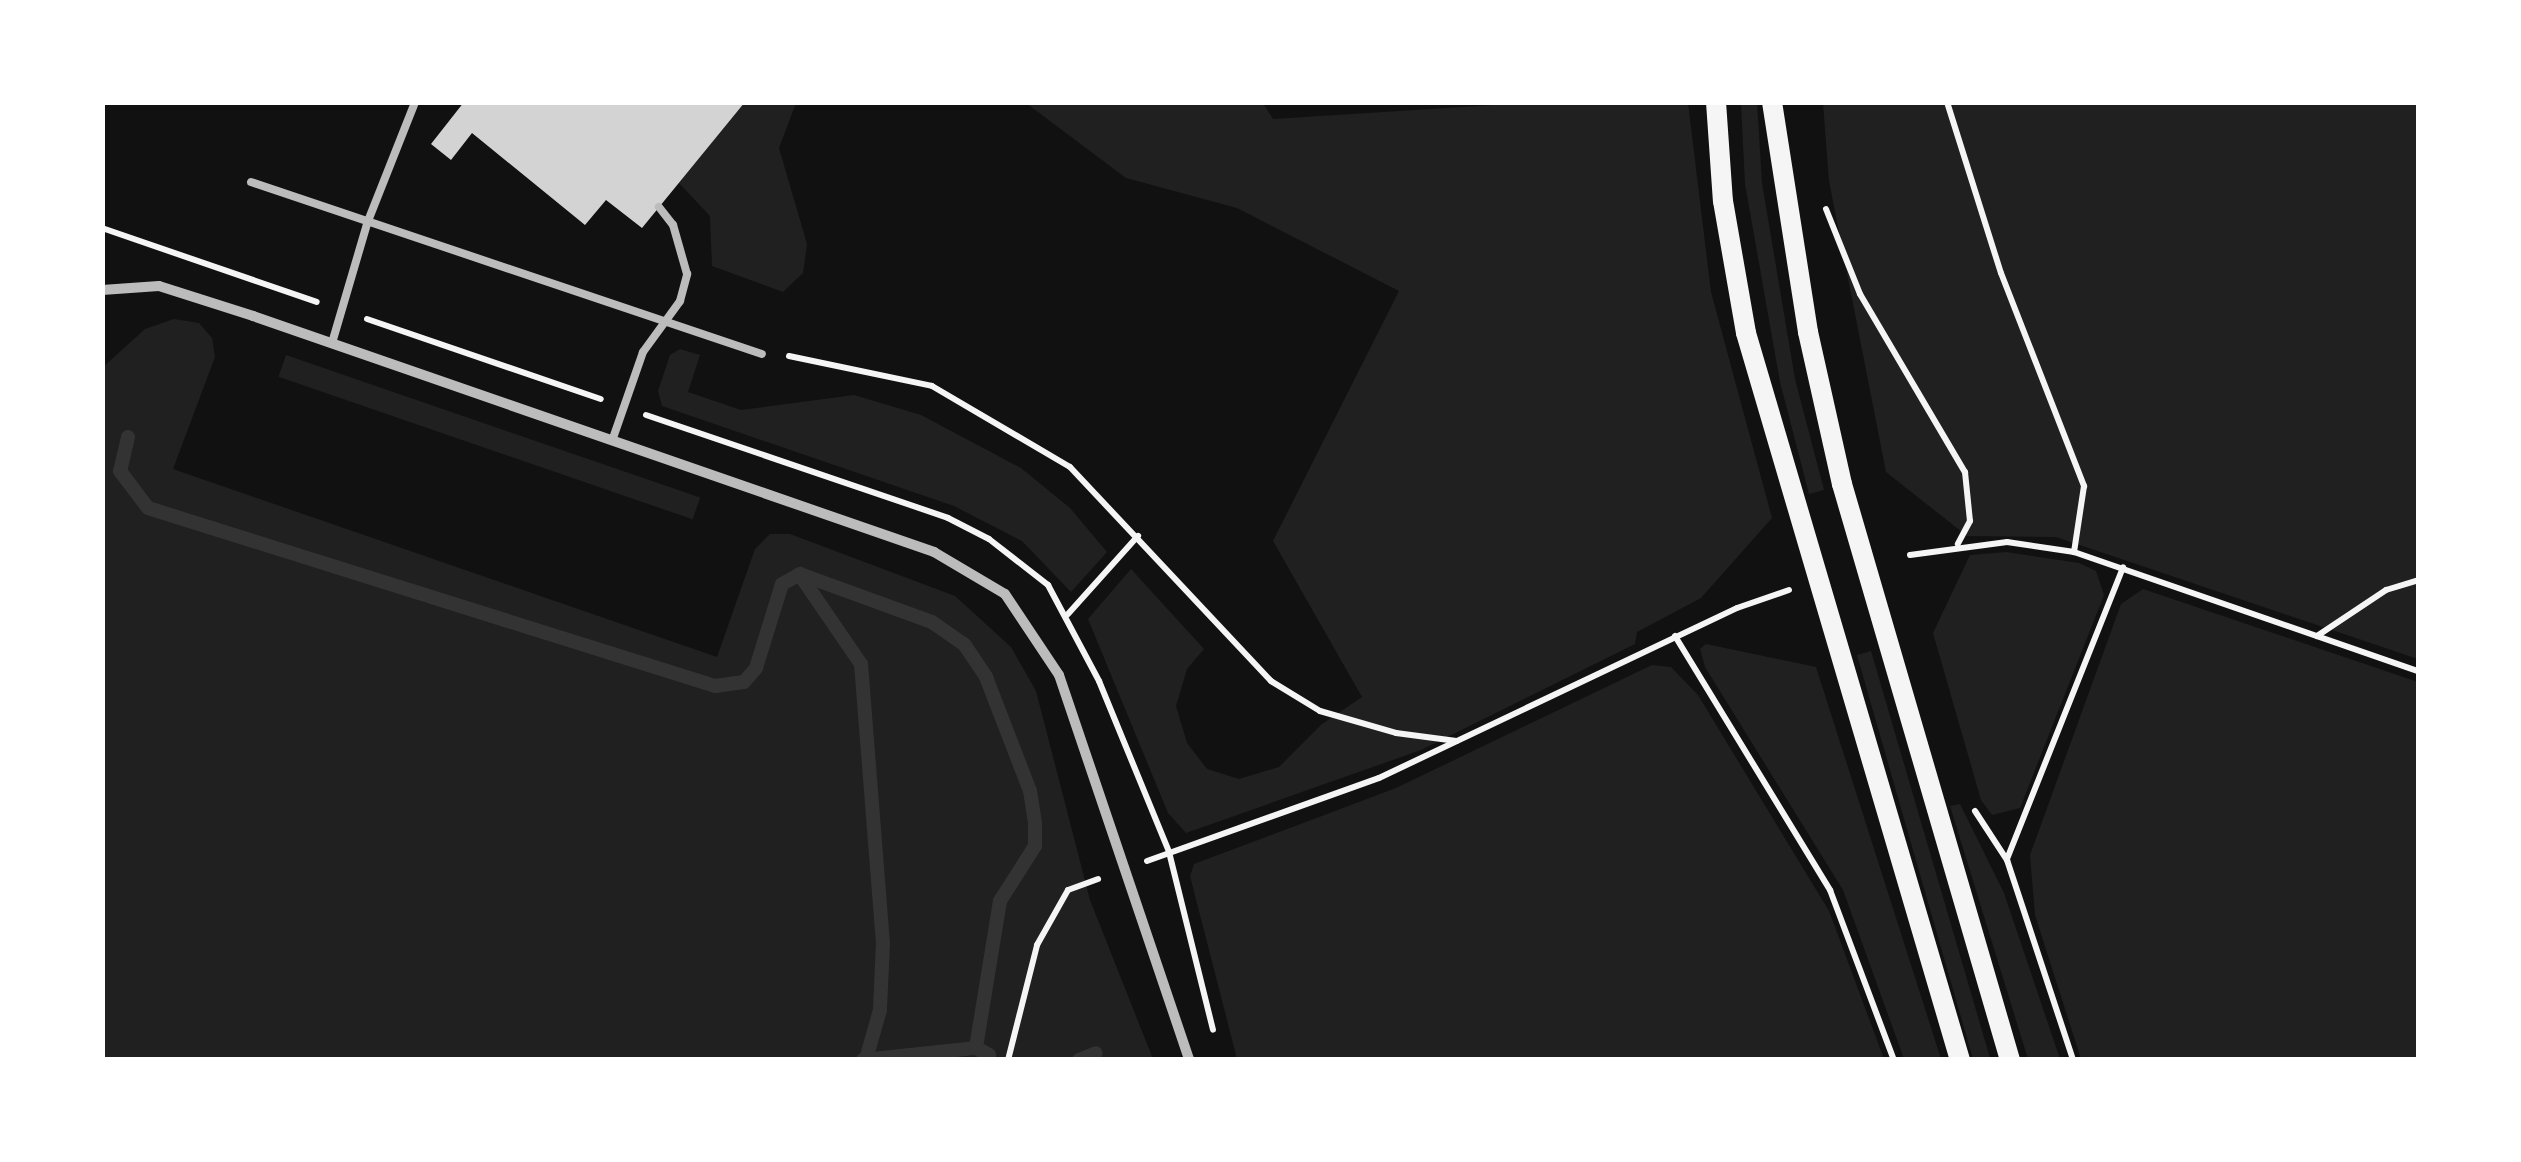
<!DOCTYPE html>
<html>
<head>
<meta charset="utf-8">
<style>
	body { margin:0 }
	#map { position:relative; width:2521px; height:1162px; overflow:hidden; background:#111; font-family:"PT Sans",sans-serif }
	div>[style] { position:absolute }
	.green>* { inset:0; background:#202020; transform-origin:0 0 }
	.stream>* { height:14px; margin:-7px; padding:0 7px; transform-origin:7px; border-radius:7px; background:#333 }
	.building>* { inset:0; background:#d3d3d3 }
	.path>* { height:6px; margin:-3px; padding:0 3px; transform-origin:3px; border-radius:3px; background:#f5f5f5 }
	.service>* { height:8px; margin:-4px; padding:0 4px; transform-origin:4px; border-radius:4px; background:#bcbcbc }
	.minor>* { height:10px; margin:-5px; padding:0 5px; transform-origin:5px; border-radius:5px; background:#bcbcbc }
	.secondary>* { height:20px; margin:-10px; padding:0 10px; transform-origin:10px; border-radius:10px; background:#f5f5f5 }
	span { translate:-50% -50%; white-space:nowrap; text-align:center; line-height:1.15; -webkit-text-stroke:9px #fff; paint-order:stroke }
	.frame { position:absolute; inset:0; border:105px solid #fff; pointer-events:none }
</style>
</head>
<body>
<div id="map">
	<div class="green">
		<div style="clip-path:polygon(745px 102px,796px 103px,779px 148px,807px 244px,803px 273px,783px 292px,712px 266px,710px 216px,679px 183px)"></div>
		<div style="clip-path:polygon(1543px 102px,1688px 103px,1711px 292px,1772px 518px,1701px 598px,1637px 632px,1635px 644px,1421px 750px,1186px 833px,1168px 813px,1088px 619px,1131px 569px,1204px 649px,1187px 669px,1176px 706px,1187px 743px,1207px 769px,1239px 779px,1279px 767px,1322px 724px,1362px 697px,1273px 541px,1399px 291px,1237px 208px,1126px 178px,1026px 103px,1263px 103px,1273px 119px)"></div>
		<div style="clip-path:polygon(1741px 103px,1757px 103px,1762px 183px,1795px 379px,1824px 490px,1809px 494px,1780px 382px,1745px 184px)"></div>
		<div style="clip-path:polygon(1823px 103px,2418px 103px,2418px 659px,2056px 537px,1967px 536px,1886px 472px,1829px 181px)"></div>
		<div style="clip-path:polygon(174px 319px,199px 323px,212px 338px,215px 357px,173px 469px,717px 657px,755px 549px,770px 534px,790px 534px,955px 596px,1011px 647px,1036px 691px,1090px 900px,1153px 1059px,103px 1059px,102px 368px,145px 329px)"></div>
		<div style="clip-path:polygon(680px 349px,700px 355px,688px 392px,741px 410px,854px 395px,921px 415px,1021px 468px,1070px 508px,1107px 552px,1071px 592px,1022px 541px,954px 506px,662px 406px,658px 391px,670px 355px)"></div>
		<div style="left:286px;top:355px;width:438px;height:23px;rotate:19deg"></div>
		<div style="clip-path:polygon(2006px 552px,2079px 563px,2096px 571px,2104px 595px,2020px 808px,1992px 815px,1981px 800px,1933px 633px,1970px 555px)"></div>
		<div style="clip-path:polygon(2143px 589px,2418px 682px,2418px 1059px,2081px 1059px,2035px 915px,2030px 855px,2121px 604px)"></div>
		<div style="clip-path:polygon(1706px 644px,1816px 667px,1941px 1059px,1904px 1059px,1843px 890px,1705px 667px,1700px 649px)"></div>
		<div style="clip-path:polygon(1871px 651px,1990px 1058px,1991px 1059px,1973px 1059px,1857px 655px)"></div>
		<div style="clip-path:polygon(1652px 665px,1671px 667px,1698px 695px,1829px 911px,1884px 1059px,1237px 1059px,1190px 876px,1194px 864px,1396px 788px)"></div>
		<div style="clip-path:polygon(1960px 804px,2004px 893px,2060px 1059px,2028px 1059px,1950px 806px)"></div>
	</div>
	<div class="stream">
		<div style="left:128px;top:437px;width:35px;rotate:103deg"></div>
		<div style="left:120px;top:471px;width:46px;rotate:52.9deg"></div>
		<div style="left:148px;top:508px;width:594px;rotate:17.43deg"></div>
		<div style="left:715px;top:686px;width:29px;rotate:-8deg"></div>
		<div style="left:744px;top:682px;width:18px;rotate:-49deg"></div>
		<div style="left:756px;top:668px;width:88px;rotate:-72.8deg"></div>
		<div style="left:782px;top:584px;width:21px;rotate:-29deg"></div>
		<div style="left:800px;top:574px;width:140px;rotate:20deg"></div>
		<div style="left:932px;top:622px;width:39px;rotate:35deg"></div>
		<div style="left:964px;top:644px;width:40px;rotate:56deg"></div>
		<div style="left:986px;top:677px;width:122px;rotate:68.9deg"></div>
		<div style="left:1030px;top:791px;width:33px;rotate:81deg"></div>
		<div style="left:1035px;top:824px;width:22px;rotate:90deg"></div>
		<div style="left:1035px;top:846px;width:65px;rotate:122.5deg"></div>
		<div style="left:1000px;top:901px;width:149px;rotate:99.3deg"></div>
		<div style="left:800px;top:575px;width:108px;rotate:55.6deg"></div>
		<div style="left:861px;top:664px;width:280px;rotate:85.5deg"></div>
		<div style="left:883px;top:943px;width:67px;rotate:92.6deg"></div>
		<div style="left:880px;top:1010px;width:51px;rotate:105.9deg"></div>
		<div style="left:863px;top:1060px;width:114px;rotate:-6.1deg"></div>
		<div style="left:976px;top:1048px;width:15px;rotate:28deg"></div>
		<div style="left:1079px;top:1060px;width:18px;rotate:-22deg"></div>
	</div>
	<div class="building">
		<div style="clip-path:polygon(464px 102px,745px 102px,642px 228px,606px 200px,585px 225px,472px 133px,451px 160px,431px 144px)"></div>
	</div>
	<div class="path">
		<div style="left:1947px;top:102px;width:179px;rotate:72.5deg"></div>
		<div style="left:2001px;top:273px;width:229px;rotate:68.7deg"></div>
		<div style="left:2084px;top:486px;width:67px;rotate:98.6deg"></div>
		<div style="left:1826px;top:209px;width:92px;rotate:68.2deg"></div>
		<div style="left:1860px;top:294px;width:207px;rotate:59.5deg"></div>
		<div style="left:1965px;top:472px;width:49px;rotate:84.2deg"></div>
		<div style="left:1970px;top:521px;width:26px;rotate:118deg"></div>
		<div style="left:102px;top:228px;width:227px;rotate:19deg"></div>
		<div style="left:367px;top:319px;width:247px;rotate:18.9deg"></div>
		<div style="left:789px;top:356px;width:146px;rotate:11.8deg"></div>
		<div style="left:932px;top:386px;width:160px;rotate:30.4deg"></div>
		<div style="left:1070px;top:467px;width:294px;rotate:46.8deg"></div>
		<div style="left:1271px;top:681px;width:57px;rotate:31.5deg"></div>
		<div style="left:1320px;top:711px;width:79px;rotate:16.1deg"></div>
		<div style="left:1396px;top:733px;width:61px;rotate:7.6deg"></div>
		<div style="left:646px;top:415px;width:319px;rotate:18.8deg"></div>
		<div style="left:948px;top:518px;width:46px;rotate:27.1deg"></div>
		<div style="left:989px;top:539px;width:75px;rotate:37.9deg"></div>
		<div style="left:1048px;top:585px;width:109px;rotate:62deg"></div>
		<div style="left:1099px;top:681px;width:185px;rotate:67.7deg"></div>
		<div style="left:1169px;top:852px;width:183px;rotate:76.1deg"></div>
		<div style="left:1910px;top:555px;width:98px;rotate:-7.6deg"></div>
		<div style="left:2007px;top:542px;width:68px;rotate:8.5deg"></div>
		<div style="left:2074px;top:552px;width:364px;rotate:19.1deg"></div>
		<div style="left:1068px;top:614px;width:105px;rotate:-48.1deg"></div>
		<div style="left:1675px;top:636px;width:298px;rotate:58.6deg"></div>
		<div style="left:1830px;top:890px;width:182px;rotate:69.4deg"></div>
		<div style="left:2317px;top:636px;width:83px;rotate:-33.7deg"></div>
		<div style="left:2386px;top:590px;width:34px;rotate:-17deg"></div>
		<div style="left:1975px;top:811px;width:59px;rotate:56.9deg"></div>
		<div style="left:2007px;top:860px;width:211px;rotate:71.7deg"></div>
		<div style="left:2007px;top:859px;width:314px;rotate:-68.3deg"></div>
		<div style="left:1147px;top:861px;width:246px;rotate:-19.7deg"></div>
		<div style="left:1379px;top:778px;width:396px;rotate:-25.4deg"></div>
		<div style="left:1737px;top:608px;width:55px;rotate:-19.1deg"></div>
		<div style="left:1008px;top:1060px;width:119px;rotate:-75.8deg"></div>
		<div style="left:1037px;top:945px;width:63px;rotate:-60.6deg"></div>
		<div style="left:1068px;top:890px;width:32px;rotate:-20deg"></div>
	</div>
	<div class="service">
		<div style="left:251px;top:182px;width:539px;rotate:18.6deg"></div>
		<div style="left:332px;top:343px;width:127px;rotate:-73.6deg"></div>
		<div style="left:368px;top:221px;width:128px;rotate:-68.4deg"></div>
		<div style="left:612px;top:441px;width:94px;rotate:-70.8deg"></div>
		<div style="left:643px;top:352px;width:63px;rotate:-54deg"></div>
		<div style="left:680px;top:301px;width:28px;rotate:-75deg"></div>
		<div style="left:687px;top:274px;width:51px;rotate:-105.9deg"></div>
		<div style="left:673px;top:225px;width:23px;rotate:-128deg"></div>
	</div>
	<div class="minor">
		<div style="left:102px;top:290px;width:57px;rotate:-4deg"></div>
		<div style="left:159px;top:286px;width:99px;rotate:17.7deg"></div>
		<div style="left:253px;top:316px;width:721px;rotate:19.11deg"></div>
		<div style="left:934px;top:552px;width:82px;rotate:30.6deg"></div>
		<div style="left:1005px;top:594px;width:97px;rotate:56.3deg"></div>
		<div style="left:1059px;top:675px;width:406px;rotate:71.3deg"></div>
	</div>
	<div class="secondary">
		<div style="left:1716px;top:102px;width:99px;rotate:86deg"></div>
		<div style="left:1723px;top:201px;width:134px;rotate:80.1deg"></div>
		<div style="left:1746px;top:333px;width:758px;rotate:73.6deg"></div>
		<div style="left:1772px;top:102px;width:233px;rotate:81.1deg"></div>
		<div style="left:1808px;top:332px;width:156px;rotate:77.4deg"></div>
		<div style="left:1842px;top:484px;width:600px;rotate:73.74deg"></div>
	</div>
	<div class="frame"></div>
</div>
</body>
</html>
